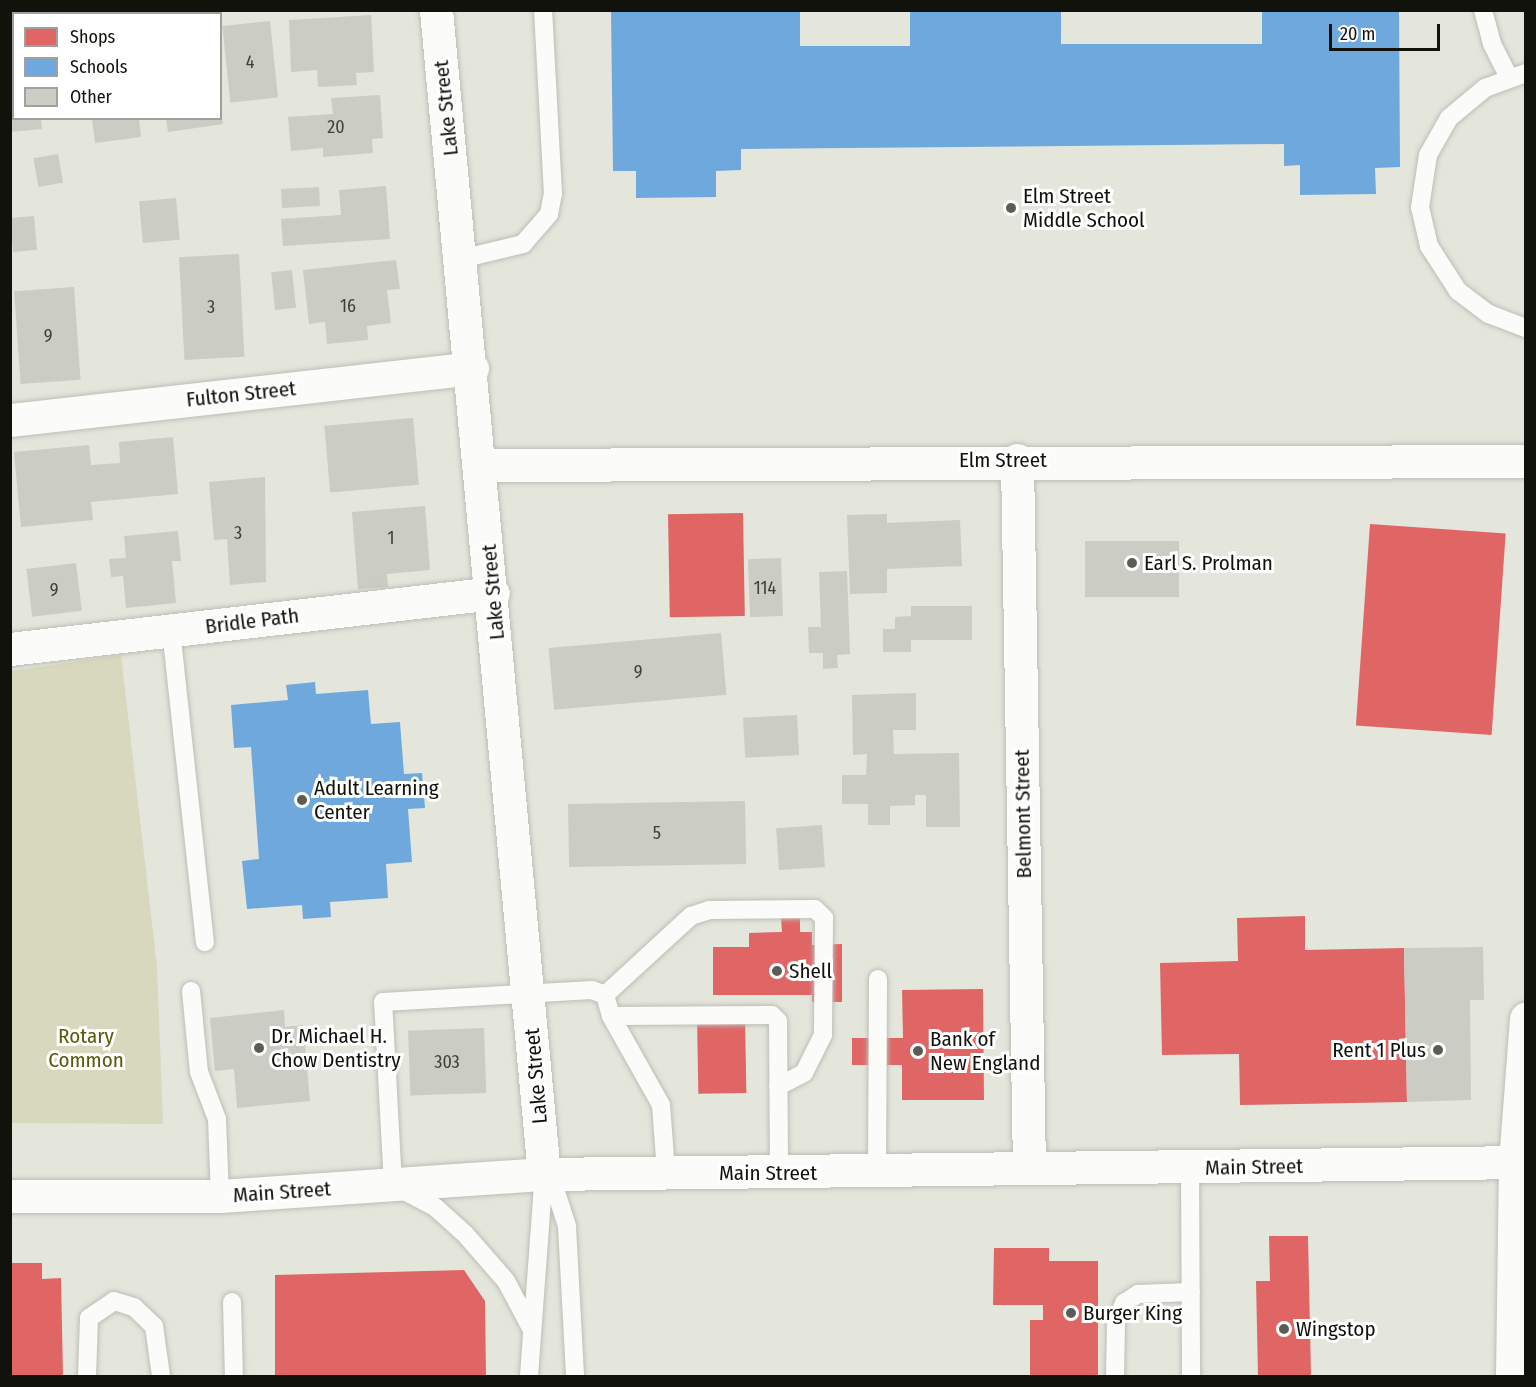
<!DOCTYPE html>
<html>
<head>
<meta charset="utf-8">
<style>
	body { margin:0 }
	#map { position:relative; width:1536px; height:1387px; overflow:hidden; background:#e4e5db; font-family:"Fira Sans Condensed",sans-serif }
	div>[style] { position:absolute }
	.green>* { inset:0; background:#d7d8be }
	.shops>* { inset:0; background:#e06666; transform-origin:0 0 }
	.schools>* { inset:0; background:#6fa8dc }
	.building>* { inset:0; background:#cbccc4; transform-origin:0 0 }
	.roads { filter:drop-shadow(0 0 2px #bdbeb6) drop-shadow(0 0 2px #bdbeb6) }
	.service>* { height:18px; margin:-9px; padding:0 9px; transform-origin:9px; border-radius:9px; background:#fbfbfa }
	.minor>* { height:33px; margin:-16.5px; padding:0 16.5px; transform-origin:16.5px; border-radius:16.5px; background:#fbfbfa }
	.tertiary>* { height:33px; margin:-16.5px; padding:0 16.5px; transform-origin:16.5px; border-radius:16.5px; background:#fbfbfa }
	.secondary>* { height:33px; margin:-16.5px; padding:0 16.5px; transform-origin:16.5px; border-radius:16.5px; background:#fbfbfa }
	.dots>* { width:16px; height:16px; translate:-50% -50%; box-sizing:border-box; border:3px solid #fff; border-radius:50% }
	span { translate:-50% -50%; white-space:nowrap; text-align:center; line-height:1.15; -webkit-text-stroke:6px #fff; paint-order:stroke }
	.number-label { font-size:18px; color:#40403a }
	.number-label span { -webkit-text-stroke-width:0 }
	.street-label { font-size:21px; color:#12120c }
	.poi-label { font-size:21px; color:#12120c }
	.left { translate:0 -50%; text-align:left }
	.right { translate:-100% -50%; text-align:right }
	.park-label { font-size:21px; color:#5a5a0d }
	.frame { position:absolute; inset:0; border:12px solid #12120c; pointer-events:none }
	.legend { position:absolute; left:12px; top:12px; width:210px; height:108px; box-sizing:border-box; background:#fff; border:2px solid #a0a09e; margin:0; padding:8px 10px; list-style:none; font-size:18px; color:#12120c }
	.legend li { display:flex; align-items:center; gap:12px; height:30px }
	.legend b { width:30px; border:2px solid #a0a09e }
	.scale { position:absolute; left:1329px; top:24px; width:111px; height:27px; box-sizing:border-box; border:3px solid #12120c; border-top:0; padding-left:8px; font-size:18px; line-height:21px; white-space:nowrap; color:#12120c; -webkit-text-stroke:4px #fff; paint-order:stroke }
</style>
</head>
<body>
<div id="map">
	<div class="green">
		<div style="clip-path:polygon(121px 655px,157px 967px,163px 1124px,11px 1123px,11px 671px)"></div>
	</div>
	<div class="shops">
		<div style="left:743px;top:513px;width:103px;height:75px;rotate:89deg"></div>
		<div style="left:1370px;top:524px;width:136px;height:202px;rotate:4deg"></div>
		<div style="clip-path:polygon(1305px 916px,1305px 950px,1404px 948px,1407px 1102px,1240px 1105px,1239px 1054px,1162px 1055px,1160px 963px,1238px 961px,1237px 918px)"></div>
		<div style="clip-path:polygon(781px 918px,800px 918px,800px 932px,812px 932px,812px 945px,842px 944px,842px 1002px,812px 1002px,812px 995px,713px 995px,713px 947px,749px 947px,749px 933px,782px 932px)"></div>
		<div style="clip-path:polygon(983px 989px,984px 1100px,902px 1100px,902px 1065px,852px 1065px,852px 1038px,903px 1038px,902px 990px)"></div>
		<div style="left:745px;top:1016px;width:77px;height:48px;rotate:89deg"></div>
		<div style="clip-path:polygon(1269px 1236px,1308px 1236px,1311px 1376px,1258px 1376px,1256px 1281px,1270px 1281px)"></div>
		<div style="clip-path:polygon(994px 1248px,1049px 1248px,1049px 1261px,1098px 1261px,1098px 1376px,1030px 1376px,1030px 1320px,1043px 1320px,1043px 1305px,993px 1305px)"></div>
		<div style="clip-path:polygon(12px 1263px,42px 1263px,42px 1279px,61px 1278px,63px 1376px,10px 1376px)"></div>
		<div style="clip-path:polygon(464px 1270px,485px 1301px,486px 1376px,275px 1376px,275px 1275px)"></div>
	</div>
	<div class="schools">
		<div style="clip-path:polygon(611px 10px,800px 10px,800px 46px,910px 46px,910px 10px,1061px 10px,1061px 44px,1262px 44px,1262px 10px,1399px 10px,1400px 167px,1375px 168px,1376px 194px,1300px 195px,1300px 165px,1284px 166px,1284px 144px,741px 149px,741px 170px,716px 171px,716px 197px,636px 198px,636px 171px,613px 171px)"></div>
		<div style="clip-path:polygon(315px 682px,316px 694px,368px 690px,371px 724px,400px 722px,404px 774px,422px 773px,425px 808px,408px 809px,412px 862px,386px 864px,388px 898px,330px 902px,331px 917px,303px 919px,302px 905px,247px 909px,242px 861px,259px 859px,251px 747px,234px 748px,231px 705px,288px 700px,286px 685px)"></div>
	</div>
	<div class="building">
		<div style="clip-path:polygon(371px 15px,374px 72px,356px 73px,357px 85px,318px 87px,317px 70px,291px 72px,289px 20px)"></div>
		<div style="left:270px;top:21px;width:77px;height:48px;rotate:84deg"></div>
		<div style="clip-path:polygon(14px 70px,14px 118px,41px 118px,42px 129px,10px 132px)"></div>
		<div style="clip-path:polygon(380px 95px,383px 138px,372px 139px,373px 153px,323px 157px,323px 148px,291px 151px,288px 117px,333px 114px,331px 98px)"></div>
		<div style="clip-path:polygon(92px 118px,139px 118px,141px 137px,95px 143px)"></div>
		<div style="clip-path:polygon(166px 118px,222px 118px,223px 124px,168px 132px)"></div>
		<div style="left:58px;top:154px;width:29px;height:25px;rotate:80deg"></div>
		<div style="clip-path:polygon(386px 186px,390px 239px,283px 246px,281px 219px,341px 215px,339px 190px)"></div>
		<div style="left:319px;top:187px;width:19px;height:38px;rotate:87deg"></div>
		<div style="left:176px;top:198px;width:42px;height:37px;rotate:85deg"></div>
		<div style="left:34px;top:216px;width:34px;height:24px;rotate:85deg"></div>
		<div style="left:239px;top:254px;width:103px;height:60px;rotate:87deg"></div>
		<div style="clip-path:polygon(396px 260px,400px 289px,387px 290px,391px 323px,367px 326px,368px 340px,327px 344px,325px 322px,309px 324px,303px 270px)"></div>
		<div style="left:292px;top:270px;width:38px;height:21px;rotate:84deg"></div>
		<div style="left:74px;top:287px;width:93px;height:60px;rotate:86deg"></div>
		<div style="left:413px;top:418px;width:67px;height:89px;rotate:85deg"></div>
		<div style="clip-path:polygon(173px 437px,178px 494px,91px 502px,93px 520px,21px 527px,14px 452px,89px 445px,91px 465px,120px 463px,119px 442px)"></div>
		<div style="clip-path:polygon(265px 477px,266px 582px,230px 585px,227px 539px,214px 540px,209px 482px)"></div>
		<div style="clip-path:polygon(425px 506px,430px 570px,387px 574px,388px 587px,358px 589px,352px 512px)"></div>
		<div style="clip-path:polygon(887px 514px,887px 523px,960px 520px,962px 566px,887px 569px,887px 593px,850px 594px,847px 515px)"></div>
		<div style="clip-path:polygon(178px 531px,181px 561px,172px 561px,176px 603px,126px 608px,123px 576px,111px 577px,109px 559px,126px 558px,124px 536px)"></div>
		<div style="left:1085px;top:541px;width:94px;height:56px"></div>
		<div style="left:781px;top:558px;width:58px;height:33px;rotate:88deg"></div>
		<div style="left:76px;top:563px;width:48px;height:50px;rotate:83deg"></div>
		<div style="clip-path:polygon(847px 571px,850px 654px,837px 655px,838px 668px,823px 669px,823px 653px,809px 653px,808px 627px,821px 627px,819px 572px)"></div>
		<div style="clip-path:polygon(911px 606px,972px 606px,972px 640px,911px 640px,911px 652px,883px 652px,883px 629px,895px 629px,895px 617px,911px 616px)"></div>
		<div style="left:721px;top:633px;width:62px;height:173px;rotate:85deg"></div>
		<div style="clip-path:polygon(916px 693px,916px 730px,893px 730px,894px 754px,959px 753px,960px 827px,926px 827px,926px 795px,915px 795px,915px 805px,890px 806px,890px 825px,868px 825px,868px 804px,842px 804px,842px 775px,866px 775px,867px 754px,853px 755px,852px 695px)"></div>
		<div style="left:797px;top:715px;width:40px;height:54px;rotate:87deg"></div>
		<div style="left:745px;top:801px;width:63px;height:177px;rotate:89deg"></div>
		<div style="left:822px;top:825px;width:42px;height:46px;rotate:86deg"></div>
		<div style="clip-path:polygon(1483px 947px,1484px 1000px,1470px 1000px,1471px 1100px,1407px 1102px,1404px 948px)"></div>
		<div style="clip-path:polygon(284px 1010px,285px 1027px,303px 1025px,310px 1101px,237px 1108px,234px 1069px,215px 1071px,210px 1018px)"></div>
		<div style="left:484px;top:1028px;width:65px;height:76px;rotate:88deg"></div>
	</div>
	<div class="roads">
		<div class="service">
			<div style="left:1483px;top:10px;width:35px;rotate:75deg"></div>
			<div style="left:1492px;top:44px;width:38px;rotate:63deg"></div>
			<div style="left:1526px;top:73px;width:44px;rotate:159.9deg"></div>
			<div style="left:1485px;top:88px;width:47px;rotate:140.2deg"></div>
			<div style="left:1449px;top:118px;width:43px;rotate:119.6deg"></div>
			<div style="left:1428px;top:155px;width:53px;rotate:98.7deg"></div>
			<div style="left:1420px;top:207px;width:40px;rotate:77deg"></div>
			<div style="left:1429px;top:246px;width:54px;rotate:57.2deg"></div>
			<div style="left:1458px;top:291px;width:39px;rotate:37deg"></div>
			<div style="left:1489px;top:314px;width:40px;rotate:21deg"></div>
			<div style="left:461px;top:259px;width:64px;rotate:-13.6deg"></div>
			<div style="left:523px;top:244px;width:40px;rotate:-49deg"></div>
			<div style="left:549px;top:214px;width:20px;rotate:-79deg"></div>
			<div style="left:553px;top:194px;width:184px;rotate:-93.1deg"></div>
			<div style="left:171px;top:630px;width:314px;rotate:83.8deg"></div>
			<div style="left:191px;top:991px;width:81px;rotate:84.4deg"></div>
			<div style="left:199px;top:1072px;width:50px;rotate:69deg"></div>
			<div style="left:217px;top:1119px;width:77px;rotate:87.8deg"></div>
			<div style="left:605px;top:995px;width:117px;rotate:-42.6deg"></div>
			<div style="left:691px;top:916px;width:19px;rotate:-18deg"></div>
			<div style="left:709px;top:910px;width:106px;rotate:-0.5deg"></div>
			<div style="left:815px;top:909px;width:13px;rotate:45deg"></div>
			<div style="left:824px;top:918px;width:117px;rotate:90.5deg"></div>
			<div style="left:823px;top:1035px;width:42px;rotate:116.6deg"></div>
			<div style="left:804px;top:1073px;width:29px;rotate:153deg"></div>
			<div style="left:611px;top:1016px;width:102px;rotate:60.7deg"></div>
			<div style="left:661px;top:1105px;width:67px;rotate:85.7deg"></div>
			<div style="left:1190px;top:1168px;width:208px;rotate:89.7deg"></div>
			<div style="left:877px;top:1173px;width:194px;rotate:-89.7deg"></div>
			<div style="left:544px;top:1174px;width:19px;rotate:54deg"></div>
			<div style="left:555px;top:1189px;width:40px;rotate:72deg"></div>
			<div style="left:567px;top:1227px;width:149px;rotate:86.9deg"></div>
			<div style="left:232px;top:1302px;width:74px;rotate:88.5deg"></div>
			<div style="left:531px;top:1328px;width:53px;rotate:-118deg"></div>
			<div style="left:506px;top:1281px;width:62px;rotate:-131.1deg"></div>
			<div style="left:465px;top:1234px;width:40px;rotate:-138deg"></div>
			<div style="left:435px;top:1207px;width:47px;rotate:-152.4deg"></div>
			<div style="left:393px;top:1185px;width:183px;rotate:-93.1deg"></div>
			<div style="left:383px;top:1002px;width:209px;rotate:-3.3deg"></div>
			<div style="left:592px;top:990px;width:14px;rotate:21deg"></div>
			<div style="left:605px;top:995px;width:22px;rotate:74deg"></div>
			<div style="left:611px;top:1016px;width:161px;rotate:-0.4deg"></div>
			<div style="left:772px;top:1015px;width:8px;rotate:45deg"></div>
			<div style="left:778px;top:1021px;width:153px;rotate:89.6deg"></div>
			<div style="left:87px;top:1376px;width:58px;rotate:-88deg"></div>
			<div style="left:89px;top:1318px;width:30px;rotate:-34deg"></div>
			<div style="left:114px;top:1301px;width:21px;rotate:17deg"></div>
			<div style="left:134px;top:1307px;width:28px;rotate:44deg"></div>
			<div style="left:154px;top:1326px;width:50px;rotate:82deg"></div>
			<div style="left:529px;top:1376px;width:203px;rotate:-85.8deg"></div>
			<div style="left:1115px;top:1376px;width:54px;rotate:-88.9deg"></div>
			<div style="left:1116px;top:1322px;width:21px;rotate:-67deg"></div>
			<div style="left:1124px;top:1303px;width:17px;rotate:-33deg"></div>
			<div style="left:1138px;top:1294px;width:53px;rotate:-2.2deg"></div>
		</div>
		<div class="minor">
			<div style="left:10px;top:420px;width:465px;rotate:-6.4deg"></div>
			<div style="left:1017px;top:460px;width:708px;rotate:89.03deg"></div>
			<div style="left:481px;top:465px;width:1045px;rotate:-0.22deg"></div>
			<div style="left:10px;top:649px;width:486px;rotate:-6.6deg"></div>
			<div style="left:1512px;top:1376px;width:214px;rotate:-89.2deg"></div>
			<div style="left:1515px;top:1162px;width:144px;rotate:-85.6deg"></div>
		</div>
		<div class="tertiary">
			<div style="left:436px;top:10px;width:1169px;rotate:84.7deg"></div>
		</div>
		<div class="secondary">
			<div style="left:10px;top:1196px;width:210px"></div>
			<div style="left:220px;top:1196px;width:325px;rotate:-3.9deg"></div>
			<div style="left:544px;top:1174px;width:982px;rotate:-0.7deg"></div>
		</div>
	</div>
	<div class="dots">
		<div style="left:1011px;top:208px;background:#5c5c54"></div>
		<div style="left:1132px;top:563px;background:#5c5c54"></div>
		<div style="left:302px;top:800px;background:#5c5c54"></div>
		<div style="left:777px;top:971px;background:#5c5c54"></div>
		<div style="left:259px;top:1048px;background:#5c5c54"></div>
		<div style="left:1438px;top:1050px;background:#5c5c54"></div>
		<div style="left:918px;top:1051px;background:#5c5c54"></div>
		<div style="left:1071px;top:1313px;background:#5c5c54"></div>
		<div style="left:1284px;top:1329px;background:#5c5c54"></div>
	</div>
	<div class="number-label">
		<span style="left:250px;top:62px">4</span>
		<span style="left:336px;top:127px">20</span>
		<span style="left:348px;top:306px">16</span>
		<span style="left:211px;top:307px">3</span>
		<span style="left:48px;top:336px">9</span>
		<span style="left:238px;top:533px">3</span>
		<span style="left:391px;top:538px">1</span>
		<span style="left:765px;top:588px">114</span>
		<span style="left:54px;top:590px">9</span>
		<span style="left:638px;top:672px">9</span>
		<span style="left:657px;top:833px">5</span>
		<span style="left:447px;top:1062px">303</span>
	</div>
	<div class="street-label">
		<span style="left:446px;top:108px;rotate:-96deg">Lake Street</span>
		<span style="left:241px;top:394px;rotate:-6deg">Fulton Street</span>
		<span style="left:1003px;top:460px">Elm Street</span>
		<span style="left:493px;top:592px;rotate:-95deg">Lake Street</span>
		<span style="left:252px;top:621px;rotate:-7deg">Bridle Path</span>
		<span style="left:1023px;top:814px;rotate:-91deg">Belmont Street</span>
		<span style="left:536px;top:1076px;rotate:-95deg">Lake Street</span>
		<span style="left:1254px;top:1167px;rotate:-1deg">Main Street</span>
		<span style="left:768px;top:1173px">Main Street</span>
		<span style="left:282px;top:1192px;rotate:-4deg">Main Street</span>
	</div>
	<div class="poi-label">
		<span class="left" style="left:1023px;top:208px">Elm Street<br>Middle School</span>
		<span class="left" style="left:1144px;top:563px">Earl S. Prolman</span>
		<span class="left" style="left:314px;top:800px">Adult Learning<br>Center</span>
		<span class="left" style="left:789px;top:971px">Shell</span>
		<span class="left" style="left:271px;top:1048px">Dr. Michael H.<br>Chow Dentistry</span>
		<span class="left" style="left:930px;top:1051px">Bank of<br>New England</span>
		<span class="right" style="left:1426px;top:1050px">Rent 1 Plus</span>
		<span class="left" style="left:1083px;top:1313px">Burger King</span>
		<span class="left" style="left:1296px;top:1329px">Wingstop</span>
	</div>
	<div class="park-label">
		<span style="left:86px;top:1048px">Rotary<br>Common</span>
	</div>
	<div class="frame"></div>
	<ul class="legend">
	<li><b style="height:16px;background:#e06666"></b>Shops</li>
	<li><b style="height:16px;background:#6fa8dc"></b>Schools</li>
	<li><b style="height:16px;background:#cbccc4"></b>Other</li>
	</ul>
	<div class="scale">20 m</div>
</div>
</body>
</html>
